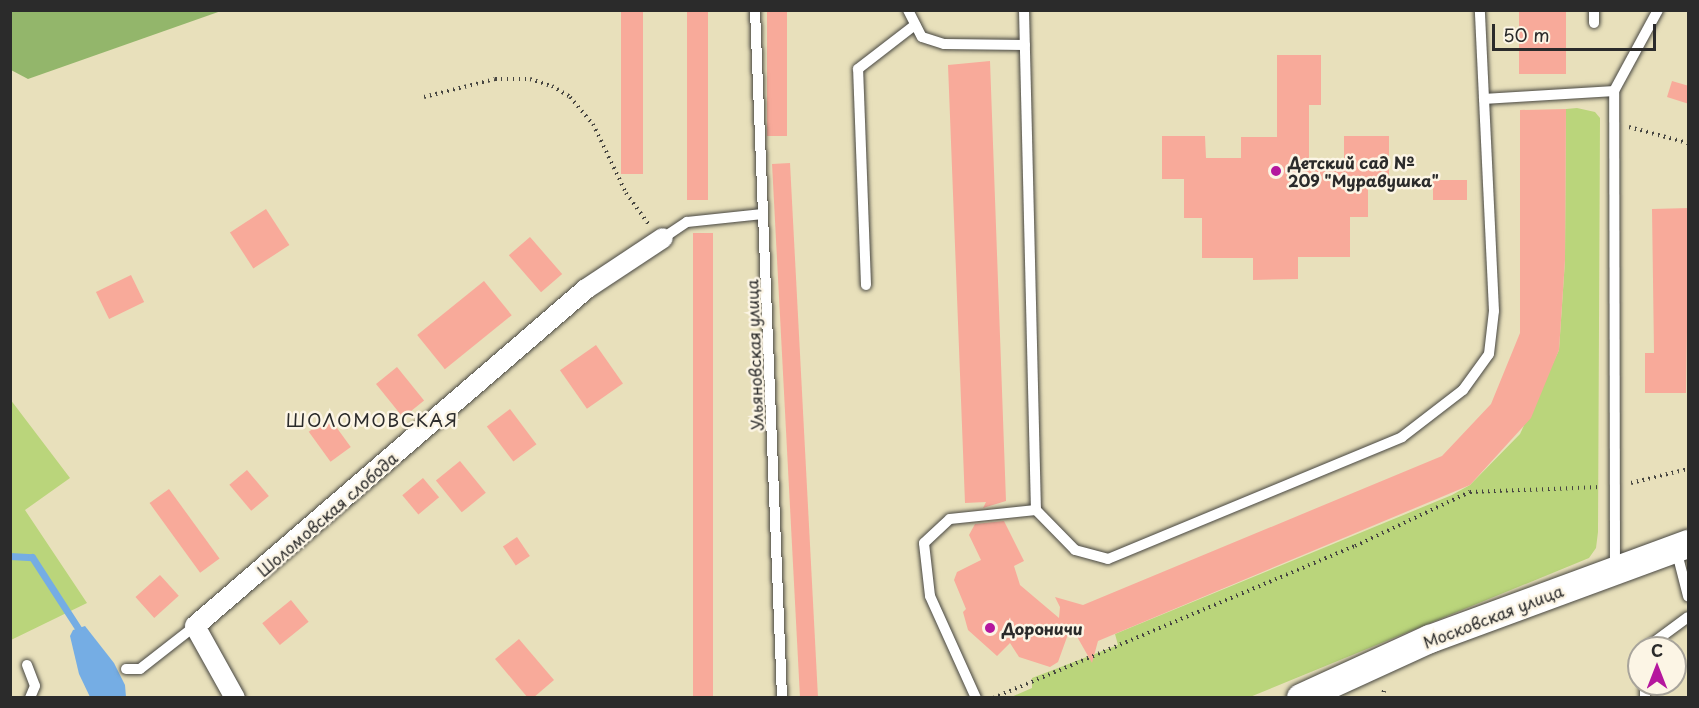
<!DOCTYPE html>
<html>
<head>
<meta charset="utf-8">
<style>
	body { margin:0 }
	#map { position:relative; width:1699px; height:708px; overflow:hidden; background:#e8e0bb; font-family:"Playpen Sans",sans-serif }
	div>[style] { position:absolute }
	.green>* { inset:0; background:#bad57b }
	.forest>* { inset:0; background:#93b66b }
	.water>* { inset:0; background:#75ade4 }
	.stream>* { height:7px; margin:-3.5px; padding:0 3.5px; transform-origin:3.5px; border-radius:3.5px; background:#75ade4 }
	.building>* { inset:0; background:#f8aa9a; transform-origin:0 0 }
	.path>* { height:4px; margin-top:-2px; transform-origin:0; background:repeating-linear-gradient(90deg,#474641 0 1.5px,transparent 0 6px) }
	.roads { filter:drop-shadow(0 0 2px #474641) drop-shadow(0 0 2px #474641) }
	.service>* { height:10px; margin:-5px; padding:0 5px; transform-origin:5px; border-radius:5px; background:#fff }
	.minor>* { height:20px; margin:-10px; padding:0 10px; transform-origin:10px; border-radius:10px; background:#fff }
	.secondary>* { height:28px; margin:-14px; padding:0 14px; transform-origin:14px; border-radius:14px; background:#fff }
	.dots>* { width:16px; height:16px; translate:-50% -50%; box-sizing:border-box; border:3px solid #fcf5e5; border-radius:50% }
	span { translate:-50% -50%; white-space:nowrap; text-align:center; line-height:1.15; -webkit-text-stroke:5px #fcf5e5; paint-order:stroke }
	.poi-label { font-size:16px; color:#2b2b2b; font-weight:700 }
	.left { translate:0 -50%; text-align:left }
	.street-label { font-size:16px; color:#2b2b2b }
	.neighbourhood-label { font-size:18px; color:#2b2b2b; letter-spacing:1.5px }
	.frame { position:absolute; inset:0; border:12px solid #2b2b2b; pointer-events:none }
	.north { position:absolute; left:1627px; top:636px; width:60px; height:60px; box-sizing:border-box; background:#fcf5e5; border:2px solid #a8a49b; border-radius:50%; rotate:0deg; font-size:16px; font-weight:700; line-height:24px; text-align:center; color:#2b2b2b }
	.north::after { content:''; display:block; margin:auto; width:21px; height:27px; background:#b5179e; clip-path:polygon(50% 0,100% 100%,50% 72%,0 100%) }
	.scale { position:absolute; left:1492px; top:24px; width:164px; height:27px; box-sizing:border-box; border:3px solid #2b2b2b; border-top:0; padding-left:8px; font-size:18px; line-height:21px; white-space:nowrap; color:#2b2b2b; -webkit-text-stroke:4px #fcf5e5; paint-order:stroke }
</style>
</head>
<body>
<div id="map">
	<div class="green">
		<div style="clip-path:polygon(1577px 108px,1595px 112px,1600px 118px,1598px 532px,1596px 548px,1589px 558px,1250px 697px,1009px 698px,1032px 688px,1032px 678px,1118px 645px,1115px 634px,1452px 495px,1470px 485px,1520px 434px,1559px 350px,1565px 260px,1566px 109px)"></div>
		<div style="clip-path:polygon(10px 399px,70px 478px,25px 510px,87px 603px,11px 640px)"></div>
	</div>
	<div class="forest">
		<div style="clip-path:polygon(10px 11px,11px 10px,221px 11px,28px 79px,11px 70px)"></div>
	</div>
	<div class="water">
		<div style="clip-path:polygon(85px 626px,114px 663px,125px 685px,126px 697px,90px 697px,79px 674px,70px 636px,73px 630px)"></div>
	</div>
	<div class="stream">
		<div style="left:10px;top:556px;width:22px;rotate:3deg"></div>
		<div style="left:32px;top:557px;width:85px;rotate:57.1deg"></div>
	</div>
	<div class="building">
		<div style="left:621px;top:10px;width:22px;height:164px"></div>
		<div style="left:687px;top:10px;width:21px;height:190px"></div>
		<div style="left:767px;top:10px;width:20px;height:126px"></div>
		<div style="left:1519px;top:10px;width:47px;height:64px"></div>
		<div style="clip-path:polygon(1277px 55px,1321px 55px,1321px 105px,1309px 105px,1309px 163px,1344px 163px,1344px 136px,1389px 136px,1389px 178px,1368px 178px,1368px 217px,1350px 217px,1350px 257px,1298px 257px,1298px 279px,1253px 280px,1253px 258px,1202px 258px,1202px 218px,1184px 218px,1184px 179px,1162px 179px,1162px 136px,1205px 136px,1206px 158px,1241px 158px,1241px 137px,1277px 137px)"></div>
		<div style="clip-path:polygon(990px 61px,1006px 501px,983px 508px,986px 502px,965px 503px,948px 65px)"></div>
		<div style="clip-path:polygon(1672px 81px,1689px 86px,1689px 104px,1667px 97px)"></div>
		<div style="clip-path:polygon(1566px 109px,1565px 260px,1559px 350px,1531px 418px,1470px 485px,1098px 641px,1092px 663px,1071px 626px,1058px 662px,1050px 667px,1019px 657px,1010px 643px,997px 656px,968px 630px,963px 612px,966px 609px,954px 580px,957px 572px,981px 560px,969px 535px,975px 524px,1004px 521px,1024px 561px,1014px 566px,1020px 585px,1059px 618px,1060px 607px,1055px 597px,1083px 605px,1442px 456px,1491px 404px,1520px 333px,1520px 110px)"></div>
		<div style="left:790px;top:163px;width:536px;height:18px;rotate:87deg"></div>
		<div style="left:1433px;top:180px;width:34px;height:20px"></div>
		<div style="clip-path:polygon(1689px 208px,1686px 393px,1645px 393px,1645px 353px,1654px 353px,1652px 209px)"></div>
		<div style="left:266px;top:209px;width:43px;height:43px;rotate:57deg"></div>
		<div style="left:693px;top:233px;width:20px;height:465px"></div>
		<div style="left:530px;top:237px;width:49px;height:28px;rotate:49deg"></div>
		<div style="left:131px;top:275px;width:30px;height:39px;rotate:64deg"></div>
		<div style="left:484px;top:281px;width:44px;height:86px;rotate:51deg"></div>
		<div style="left:596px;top:345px;width:47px;height:44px;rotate:55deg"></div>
		<div style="left:397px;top:367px;width:43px;height:27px;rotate:51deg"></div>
		<div style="left:510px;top:409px;width:44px;height:29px;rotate:53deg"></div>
		<div style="left:329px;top:417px;width:37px;height:25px;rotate:54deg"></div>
		<div style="left:460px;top:461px;width:41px;height:31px;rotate:51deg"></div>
		<div style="left:247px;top:470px;width:34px;height:23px;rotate:50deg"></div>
		<div style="left:423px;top:478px;width:25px;height:27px;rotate:50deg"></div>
		<div style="left:169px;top:489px;width:86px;height:24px;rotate:54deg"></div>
		<div style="left:517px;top:537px;width:23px;height:17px;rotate:56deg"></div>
		<div style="left:160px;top:575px;width:28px;height:33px;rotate:48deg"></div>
		<div style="left:291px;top:600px;width:28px;height:37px;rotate:51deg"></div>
		<div style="clip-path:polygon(519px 639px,554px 680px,533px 698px,528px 698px,495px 659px)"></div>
	</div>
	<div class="path">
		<div style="left:424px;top:97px;width:73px;rotate:-14.2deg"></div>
		<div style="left:495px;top:79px;width:35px"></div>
		<div style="left:530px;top:79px;width:23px;rotate:18deg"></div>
		<div style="left:552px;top:86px;width:21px;rotate:31deg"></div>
		<div style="left:570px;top:97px;width:35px;rotate:50deg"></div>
		<div style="left:593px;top:124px;width:76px;rotate:64.4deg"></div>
		<div style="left:626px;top:193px;width:39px;rotate:54deg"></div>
		<div style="left:1629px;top:127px;width:61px;rotate:15.2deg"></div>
		<div style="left:1631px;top:483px;width:59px;rotate:-13.8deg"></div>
		<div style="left:993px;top:698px;width:393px;rotate:-22.8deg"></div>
		<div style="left:1355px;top:546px;width:127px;rotate:-25.2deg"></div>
		<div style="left:1470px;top:492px;width:130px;rotate:-2.2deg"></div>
		<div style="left:1382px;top:698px;width:11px;rotate:-75deg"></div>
	</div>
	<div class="roads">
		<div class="service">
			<div style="left:755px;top:10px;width:689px;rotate:87.75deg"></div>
			<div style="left:908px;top:10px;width:30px;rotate:63deg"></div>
			<div style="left:922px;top:37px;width:23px;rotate:18deg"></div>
			<div style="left:944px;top:44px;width:81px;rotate:0.7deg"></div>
			<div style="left:1024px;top:10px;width:500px;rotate:88.63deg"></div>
			<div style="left:1036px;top:510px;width:56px;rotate:45.7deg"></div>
			<div style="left:1075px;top:550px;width:34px;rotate:15deg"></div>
			<div style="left:1108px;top:559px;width:318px;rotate:-22.5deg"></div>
			<div style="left:1402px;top:437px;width:77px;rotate:-37.6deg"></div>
			<div style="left:1463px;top:390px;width:44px;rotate:-54.2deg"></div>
			<div style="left:1489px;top:354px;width:43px;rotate:-83.4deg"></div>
			<div style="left:1494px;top:311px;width:301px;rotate:-92.7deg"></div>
			<div style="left:1594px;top:10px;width:13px;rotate:90deg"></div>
			<div style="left:1484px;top:99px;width:130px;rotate:-3.5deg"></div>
			<div style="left:663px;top:238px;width:29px;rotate:-34deg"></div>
			<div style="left:687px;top:222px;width:76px;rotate:-6deg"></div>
			<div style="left:866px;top:285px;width:216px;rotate:-92.1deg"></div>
			<div style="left:858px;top:69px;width:72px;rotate:-37.7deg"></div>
			<div style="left:1676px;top:549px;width:49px;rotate:75.7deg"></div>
			<div style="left:1615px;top:568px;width:477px;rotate:-90.1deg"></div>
			<div style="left:1614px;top:91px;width:92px;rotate:-61.5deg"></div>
			<div style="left:1646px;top:648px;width:52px;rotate:-36.4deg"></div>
			<div style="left:27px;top:665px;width:22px;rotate:69deg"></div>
			<div style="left:35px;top:686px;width:13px;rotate:113deg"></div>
			<div style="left:126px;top:669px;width:14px"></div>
			<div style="left:140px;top:669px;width:70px;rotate:-38deg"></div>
			<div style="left:1645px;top:684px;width:14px;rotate:90deg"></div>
			<div style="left:976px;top:698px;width:112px;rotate:-114.3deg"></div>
			<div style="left:930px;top:596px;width:53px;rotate:-96.5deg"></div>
			<div style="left:924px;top:543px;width:35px;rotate:-43deg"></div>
			<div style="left:950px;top:519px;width:86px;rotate:-6deg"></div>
		</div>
		<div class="minor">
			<div style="left:235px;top:698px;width:82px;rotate:-119.1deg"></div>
			<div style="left:195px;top:626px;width:516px;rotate:-40.76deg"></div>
			<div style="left:586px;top:289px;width:92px;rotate:-33.5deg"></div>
		</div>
		<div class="secondary">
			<div style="left:1301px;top:698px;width:142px;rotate:-24.6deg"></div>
			<div style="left:1430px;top:639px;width:275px;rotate:-20.2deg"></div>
		</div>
	</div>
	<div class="dots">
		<div style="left:1276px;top:171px;background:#b5179e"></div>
		<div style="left:990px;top:628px;background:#b5179e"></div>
	</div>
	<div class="poi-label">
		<span class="left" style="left:1288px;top:171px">Детский сад №<br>209 "Муравушка"</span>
		<span class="left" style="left:1002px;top:628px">Дороничи</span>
	</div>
	<div class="street-label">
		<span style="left:754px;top:355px;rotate:-92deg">Ульяновская улица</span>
		<span style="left:327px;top:514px;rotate:-41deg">Шоломовская слобода</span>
		<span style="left:1493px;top:616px;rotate:-21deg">Московская улица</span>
	</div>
	<div class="neighbourhood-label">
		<span style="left:372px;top:420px">ШОЛОМОВСКАЯ</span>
	</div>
	<div class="frame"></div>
	<div class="north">С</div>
	<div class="scale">50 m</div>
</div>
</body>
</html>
